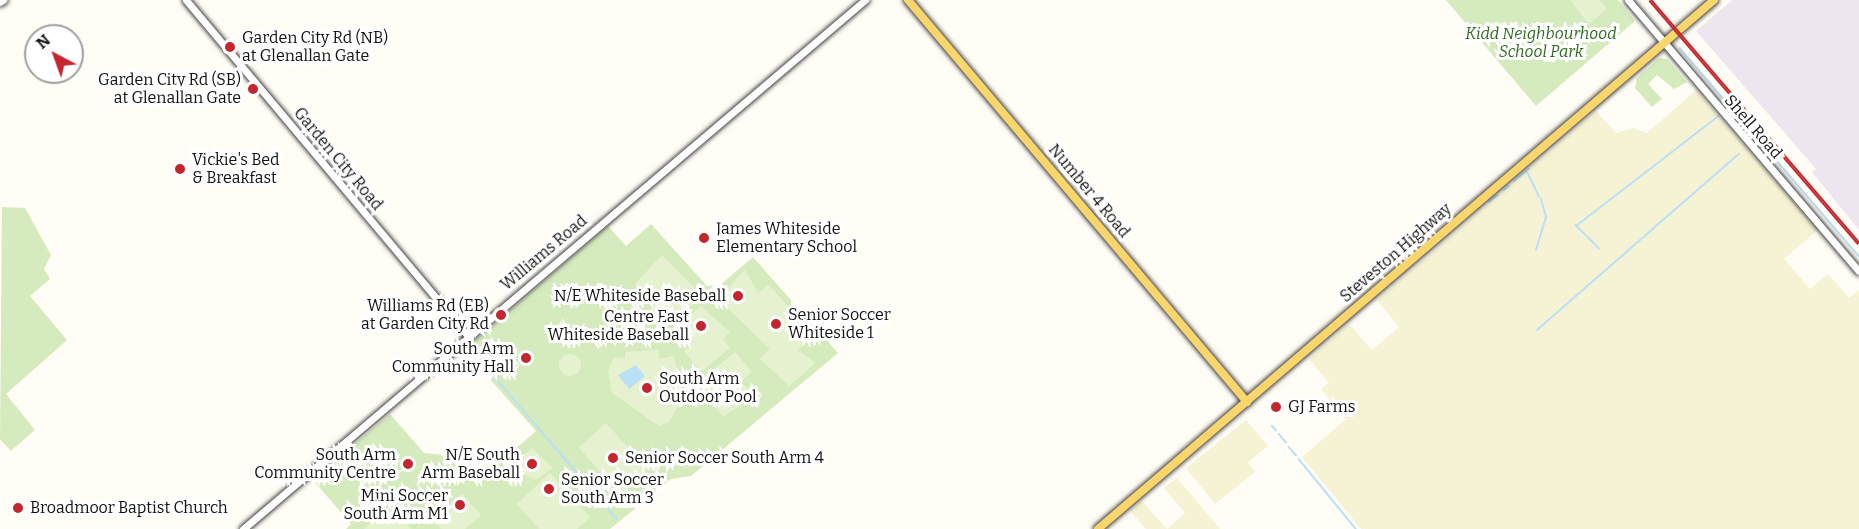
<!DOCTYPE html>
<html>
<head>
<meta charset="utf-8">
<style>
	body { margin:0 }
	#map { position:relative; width:1859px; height:529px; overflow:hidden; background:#fffdf5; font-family:Bitter,serif }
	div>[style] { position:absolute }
	.industrial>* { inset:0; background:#eee6ef }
	.farmland>* { inset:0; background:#f6f3d4 }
	.green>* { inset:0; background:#d5ebbd }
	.pitch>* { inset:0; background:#e6f2cf; transform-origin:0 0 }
	.round { border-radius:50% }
	.water>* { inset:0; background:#b9e0f7 }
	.stream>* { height:1.5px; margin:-0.75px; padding:0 0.75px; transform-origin:0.75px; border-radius:0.75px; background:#b9e0f7 }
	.roads { filter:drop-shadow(0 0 2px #444) drop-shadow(0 0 2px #444) }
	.minor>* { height:7px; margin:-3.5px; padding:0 3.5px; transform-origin:3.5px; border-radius:3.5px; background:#fff }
	.major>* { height:8px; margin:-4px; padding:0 4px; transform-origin:4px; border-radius:4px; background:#f9d66b }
	.rail>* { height:4px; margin-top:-2px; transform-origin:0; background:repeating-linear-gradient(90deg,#fff 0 4.5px,#c4262e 0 9px); box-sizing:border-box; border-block:2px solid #c4262e }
	.dots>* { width:16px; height:16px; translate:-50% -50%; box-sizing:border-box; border:3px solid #fff; border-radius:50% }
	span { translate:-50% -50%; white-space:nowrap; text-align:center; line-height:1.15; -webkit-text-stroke:6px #fff; paint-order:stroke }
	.park-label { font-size:16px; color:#2f6b1f; font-style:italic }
	.poi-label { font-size:16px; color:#111 }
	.left { translate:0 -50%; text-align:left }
	.right { translate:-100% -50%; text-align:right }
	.street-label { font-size:16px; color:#111 }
	.north { position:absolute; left:24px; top:24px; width:60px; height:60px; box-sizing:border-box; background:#fff; border:2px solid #a0a0a0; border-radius:50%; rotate:319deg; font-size:16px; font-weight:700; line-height:24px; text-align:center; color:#111 }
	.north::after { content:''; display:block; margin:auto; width:21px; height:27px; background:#c4262e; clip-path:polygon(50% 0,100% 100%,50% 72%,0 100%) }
</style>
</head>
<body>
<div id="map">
	<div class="industrial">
		<div style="clip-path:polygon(1732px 0,1859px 0,1859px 230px,1812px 172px,1816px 169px,1696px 31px)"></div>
	</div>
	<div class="farmland">
		<div style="clip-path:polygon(1696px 90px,1818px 230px,1784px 259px,1810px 289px,1828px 274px,1849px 298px,1859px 290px,1859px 529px,1361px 529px,1302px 457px,1346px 419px,1321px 389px,1329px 383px,1309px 359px,1349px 324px,1372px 350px,1399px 327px,1377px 300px,1596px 111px,1616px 133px,1633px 128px,1647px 133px)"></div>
		<div style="clip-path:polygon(1246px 420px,1268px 446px,1248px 462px,1255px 472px,1215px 504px,1186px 468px)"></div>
		<div style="clip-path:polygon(1177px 478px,1220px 529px,1146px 529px,1130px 511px,1142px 501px,1167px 529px,1185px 513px,1164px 488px)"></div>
	</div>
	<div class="green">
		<div style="clip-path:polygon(1446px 0,1618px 0,1635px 21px,1536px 106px)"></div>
		<div style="clip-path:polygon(1659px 58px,1667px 59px,1687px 82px,1674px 89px,1657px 75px,1648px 84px,1662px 99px,1652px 107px,1635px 88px,1637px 78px)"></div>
		<div style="clip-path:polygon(2px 207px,25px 208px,51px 255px,44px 269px,50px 279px,30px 296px,67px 340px,6px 394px,35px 430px,11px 451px,0 439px)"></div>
		<div style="clip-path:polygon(651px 224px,707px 286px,720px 285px,753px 257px,838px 353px,691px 476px,671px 479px,610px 529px,346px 529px,351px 524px,313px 480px,390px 414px,424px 453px,455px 456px,477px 482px,536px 431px,464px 350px,608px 226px,626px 246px)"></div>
	</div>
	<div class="pitch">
		<div style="clip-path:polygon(1570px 0,1599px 0,1607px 9px,1589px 24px)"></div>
		<div style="clip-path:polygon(662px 255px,703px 296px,675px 320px,662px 305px,644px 318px,654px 305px,635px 284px)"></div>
		<div style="clip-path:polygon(745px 270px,758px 293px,769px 285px,814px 336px,798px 350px,815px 363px,789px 386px,760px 359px,770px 349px,718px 299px)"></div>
		<div style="clip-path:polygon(701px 306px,730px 332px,723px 339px,730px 348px,701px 372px,684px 351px,694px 342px,675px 328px)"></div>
		<div style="clip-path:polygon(658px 350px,659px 359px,673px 356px,685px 395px,669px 422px,659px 426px,612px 393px,608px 371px,614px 358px,625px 358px,625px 352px)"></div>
		<div style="clip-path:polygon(735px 352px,752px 372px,740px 382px,756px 395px,723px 417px,701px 390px,710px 382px,706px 376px)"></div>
		<div class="round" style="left:559px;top:354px;width:22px;height:22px"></div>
		<div style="left:606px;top:423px;width:62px;height:37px;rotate:48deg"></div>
		<div style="clip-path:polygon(532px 448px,553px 468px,535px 480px,510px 467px)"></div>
		<div style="clip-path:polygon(550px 473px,590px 517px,577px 529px,539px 529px,517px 504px)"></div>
		<div style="clip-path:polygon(462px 494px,481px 515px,465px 529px,441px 529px,433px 519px)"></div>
		<div style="clip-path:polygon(390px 506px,411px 529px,364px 529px)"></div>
	</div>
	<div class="water">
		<div style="clip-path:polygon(636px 365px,645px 376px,629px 389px,618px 375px)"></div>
	</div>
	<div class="stream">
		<div style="left:1680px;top:48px;width:274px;rotate:49.3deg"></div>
		<div style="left:1527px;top:171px;width:28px;rotate:64deg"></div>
		<div style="left:1514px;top:181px;width:19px;rotate:-39deg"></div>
		<div style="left:1504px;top:190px;width:6px;rotate:-39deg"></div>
		<div style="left:1489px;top:202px;width:11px;rotate:-38deg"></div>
		<div style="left:1599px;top:249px;width:33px;rotate:-135deg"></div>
		<div style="left:1576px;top:226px;width:180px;rotate:-37.6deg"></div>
		<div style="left:1536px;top:250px;width:34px;rotate:-73deg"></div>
		<div style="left:1546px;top:217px;width:19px;rotate:-106deg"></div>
		<div style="left:1537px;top:330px;width:268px;rotate:-41.1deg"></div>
		<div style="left:479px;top:359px;width:211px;rotate:49.2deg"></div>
		<div style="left:1272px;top:426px;width:6px;rotate:45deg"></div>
		<div style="left:1279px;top:434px;width:11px;rotate:49deg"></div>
		<div style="left:1289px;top:447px;width:11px;rotate:49deg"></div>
		<div style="left:1299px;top:459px;width:90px;rotate:50.8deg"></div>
	</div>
	<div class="roads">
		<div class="minor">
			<div style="left:186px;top:0;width:439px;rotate:50deg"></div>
			<div style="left:1628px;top:0;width:356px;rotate:49.6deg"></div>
			<div style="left:0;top:2px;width:4px;rotate:-34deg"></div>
			<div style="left:243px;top:529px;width:817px;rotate:-40.38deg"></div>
		</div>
		<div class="major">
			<div style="left:908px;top:0;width:526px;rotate:49.86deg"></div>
			<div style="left:1098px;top:529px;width:812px;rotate:-40.65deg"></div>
		</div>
	</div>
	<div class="rail">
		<div style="left:1650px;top:0;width:321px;rotate:49.4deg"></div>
	</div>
	<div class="dots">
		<div style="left:230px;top:47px;background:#c4262e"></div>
		<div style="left:253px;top:89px;background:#c4262e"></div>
		<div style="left:180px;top:169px;background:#c4262e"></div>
		<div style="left:704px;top:238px;background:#c4262e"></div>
		<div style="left:738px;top:296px;background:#c4262e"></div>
		<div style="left:501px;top:315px;background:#c4262e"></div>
		<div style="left:776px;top:324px;background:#c4262e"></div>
		<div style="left:701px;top:326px;background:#c4262e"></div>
		<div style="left:526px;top:358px;background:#c4262e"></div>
		<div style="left:647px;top:388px;background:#c4262e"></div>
		<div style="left:1276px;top:407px;background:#c4262e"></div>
		<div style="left:613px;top:458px;background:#c4262e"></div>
		<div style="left:408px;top:464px;background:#c4262e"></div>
		<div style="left:532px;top:464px;background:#c4262e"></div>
		<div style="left:549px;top:489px;background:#c4262e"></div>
		<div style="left:460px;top:505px;background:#c4262e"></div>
		<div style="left:18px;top:508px;background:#c4262e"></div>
	</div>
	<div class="park-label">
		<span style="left:1541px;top:43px">Kidd Neighbourhood<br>School Park</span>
	</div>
	<div class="poi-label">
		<span class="left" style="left:242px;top:47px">Garden City Rd (NB)<br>at Glenallan Gate</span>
		<span class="right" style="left:241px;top:89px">Garden City Rd (SB)<br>at Glenallan Gate</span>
		<span class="left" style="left:192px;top:169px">Vickie's Bed<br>&amp; Breakfast</span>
		<span class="left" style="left:716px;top:238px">James Whiteside<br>Elementary School</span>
		<span class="right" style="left:726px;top:296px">N/E Whiteside Baseball</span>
		<span class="right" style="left:489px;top:315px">Williams Rd (EB)<br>at Garden City Rd</span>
		<span class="left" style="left:788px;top:324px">Senior Soccer<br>Whiteside 1</span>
		<span class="right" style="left:689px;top:326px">Centre East<br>Whiteside Baseball</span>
		<span class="right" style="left:514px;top:358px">South Arm<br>Community Hall</span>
		<span class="left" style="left:659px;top:388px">South Arm<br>Outdoor Pool</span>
		<span class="left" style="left:1288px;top:407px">GJ Farms</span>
		<span class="right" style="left:396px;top:464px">South Arm<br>Community Centre</span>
		<span class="right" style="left:520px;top:464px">N/E South<br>Arm Baseball</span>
		<span class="left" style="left:625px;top:458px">Senior Soccer South Arm 4</span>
		<span class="left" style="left:561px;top:489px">Senior Soccer<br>South Arm 3</span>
		<span class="right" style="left:448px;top:505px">Mini Soccer<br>South Arm M1</span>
		<span class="left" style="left:30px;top:508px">Broadmoor Baptist Church</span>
	</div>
	<div class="street-label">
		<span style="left:1753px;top:127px;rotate:49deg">Shell Road</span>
		<span style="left:338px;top:159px;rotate:50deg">Garden City Road</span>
		<span style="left:1089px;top:191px;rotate:50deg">Number 4 Road</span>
		<span style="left:544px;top:253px;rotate:-40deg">Williams Road</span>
		<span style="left:1396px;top:253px;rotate:-41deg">Steveston Highway</span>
	</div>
	<div class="north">N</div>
</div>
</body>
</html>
